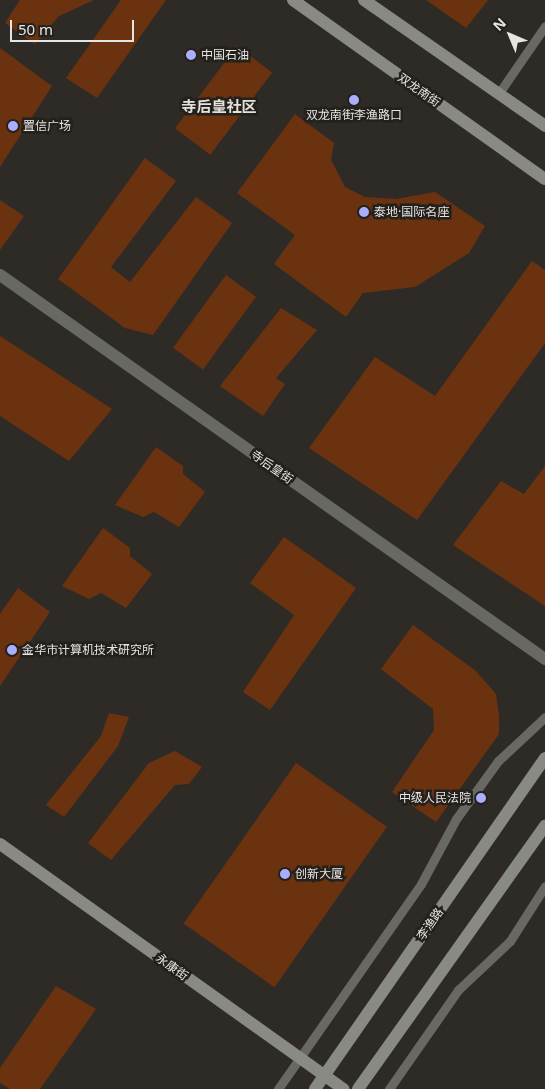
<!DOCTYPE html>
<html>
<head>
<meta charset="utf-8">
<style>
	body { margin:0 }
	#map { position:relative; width:545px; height:1089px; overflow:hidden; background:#2e2b26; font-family:"Noto Sans","Noto Sans SC",sans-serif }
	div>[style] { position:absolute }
	.building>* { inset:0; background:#6b3210; transform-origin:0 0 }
	.lane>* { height:9px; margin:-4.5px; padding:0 4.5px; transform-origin:4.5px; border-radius:4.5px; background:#686865 }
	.street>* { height:12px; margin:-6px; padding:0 6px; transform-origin:6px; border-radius:6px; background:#686865 }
	.secondary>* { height:12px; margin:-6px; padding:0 6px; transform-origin:6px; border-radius:6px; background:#898a85 }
	.dots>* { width:14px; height:14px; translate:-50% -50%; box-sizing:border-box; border:2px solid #24211d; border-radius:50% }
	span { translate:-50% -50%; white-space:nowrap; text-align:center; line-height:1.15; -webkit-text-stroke:5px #24211d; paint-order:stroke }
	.poi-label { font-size:12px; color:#e7e5e2 }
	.left { translate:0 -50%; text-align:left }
	.right { translate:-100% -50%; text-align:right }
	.street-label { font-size:12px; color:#e7e5e2 }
	.quarter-label { font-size:15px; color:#e4e0da; font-weight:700 }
	.north { position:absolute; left:485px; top:10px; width:50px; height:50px; -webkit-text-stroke:4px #24211d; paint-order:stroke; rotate:315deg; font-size:14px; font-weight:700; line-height:20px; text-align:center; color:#e7e5e2 }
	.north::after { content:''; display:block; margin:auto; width:18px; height:22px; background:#e7e5e2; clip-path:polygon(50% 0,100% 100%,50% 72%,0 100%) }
	.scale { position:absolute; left:10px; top:20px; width:124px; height:22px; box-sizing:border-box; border:2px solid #e7e5e2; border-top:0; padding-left:6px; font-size:15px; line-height:18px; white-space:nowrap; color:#e7e5e2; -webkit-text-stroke:4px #24211d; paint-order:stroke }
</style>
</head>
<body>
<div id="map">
	<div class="building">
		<div style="clip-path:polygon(20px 0,94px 0,59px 16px,35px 44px,5px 23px)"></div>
		<div style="clip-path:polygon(121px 0,166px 0,97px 98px,66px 78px)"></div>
		<div style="clip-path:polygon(426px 0,488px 0,466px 28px)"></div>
		<div style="left:237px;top:46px;width:44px;height:103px;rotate:37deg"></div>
		<div style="clip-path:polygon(0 48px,52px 86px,0 167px)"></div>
		<div style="clip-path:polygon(295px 114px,334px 143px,331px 160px,345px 187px,365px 197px,396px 199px,435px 192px,485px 226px,469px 253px,415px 287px,363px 293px,346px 317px,274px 264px,295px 235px,237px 193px)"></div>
		<div style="clip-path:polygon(145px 158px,176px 181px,111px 267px,130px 282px,196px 197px,232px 223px,153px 335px,125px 328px,58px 279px)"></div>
		<div style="clip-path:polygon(0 200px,24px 216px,0 250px)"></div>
		<div style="clip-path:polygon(532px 261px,545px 270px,545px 343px,417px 520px,309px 448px,375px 357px,435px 396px)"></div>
		<div style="left:226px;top:275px;width:37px;height:90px;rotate:36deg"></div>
		<div style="clip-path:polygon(281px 308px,317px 330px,276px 378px,285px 384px,263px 416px,220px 386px)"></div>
		<div style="clip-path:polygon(0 336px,112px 409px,69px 461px,0 416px)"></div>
		<div style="clip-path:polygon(156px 447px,183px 466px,183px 474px,205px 492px,179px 527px,154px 512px,143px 517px,115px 505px)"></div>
		<div style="clip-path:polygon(545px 466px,545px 606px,453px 545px,501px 481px,524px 494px)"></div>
		<div style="clip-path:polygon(103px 528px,130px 548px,130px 556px,152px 574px,126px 608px,101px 593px,89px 599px,62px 586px)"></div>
		<div style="clip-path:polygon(284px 537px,356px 588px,270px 710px,243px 692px,294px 615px,250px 583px)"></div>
		<div style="clip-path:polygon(18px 588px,50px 612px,0 686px,0 614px)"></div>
		<div style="clip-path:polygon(413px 625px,476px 671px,496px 694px,499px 716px,499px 734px,436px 822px,392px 792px,434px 730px,433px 709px,381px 669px)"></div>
		<div style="clip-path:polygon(109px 713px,129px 717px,118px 746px,64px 817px,46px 805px,101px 736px)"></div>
		<div style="clip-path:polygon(175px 751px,202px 767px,189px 784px,175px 785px,111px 860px,88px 843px,149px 763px)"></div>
		<div style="left:296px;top:763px;width:111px;height:196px;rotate:35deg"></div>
		<div style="clip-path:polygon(56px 986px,96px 1009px,40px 1089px,10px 1089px,0 1083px,0 1068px)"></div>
	</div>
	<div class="lane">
		<div style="left:499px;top:93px;width:81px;rotate:-55.5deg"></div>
		<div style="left:278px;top:1089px;width:250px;rotate:-55.1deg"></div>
		<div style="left:421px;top:884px;width:74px;rotate:-61.7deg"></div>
		<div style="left:456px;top:819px;width:72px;rotate:-54.1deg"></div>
		<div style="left:498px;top:761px;width:64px;rotate:-43.1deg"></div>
		<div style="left:389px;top:1089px;width:121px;rotate:-55.1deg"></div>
		<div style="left:458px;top:990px;width:71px;rotate:-43.3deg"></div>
		<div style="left:510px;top:941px;width:65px;rotate:-57.5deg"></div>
	</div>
	<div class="street">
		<div style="left:0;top:275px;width:667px;rotate:35.17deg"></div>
	</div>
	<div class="secondary">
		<div style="left:293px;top:0;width:309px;rotate:35.4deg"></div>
		<div style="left:364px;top:0;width:221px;rotate:34.8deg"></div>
		<div style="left:0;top:844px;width:422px;rotate:35.5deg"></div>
		<div style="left:315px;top:1089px;width:403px;rotate:-55.2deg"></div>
		<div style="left:358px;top:1089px;width:323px;rotate:-54.6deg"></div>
	</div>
	<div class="dots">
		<div style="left:191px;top:55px;background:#abaffb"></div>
		<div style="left:354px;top:100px;background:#abaffb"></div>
		<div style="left:13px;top:126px;background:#abaffb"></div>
		<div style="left:364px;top:212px;background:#abaffb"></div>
		<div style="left:12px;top:650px;background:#abaffb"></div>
		<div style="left:481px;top:798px;background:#abaffb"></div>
		<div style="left:285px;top:874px;background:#abaffb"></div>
	</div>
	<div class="poi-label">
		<span class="left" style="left:201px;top:55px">中国石油</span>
		<span style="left:354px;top:115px">双龙南街李渔路口</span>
		<span class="left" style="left:23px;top:126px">置信广场</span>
		<span class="left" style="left:374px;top:212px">泰地·国际名座</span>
		<span class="left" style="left:22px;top:650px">金华市计算机技术研究所</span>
		<span class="right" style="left:471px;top:798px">中级人民法院</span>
		<span class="left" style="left:295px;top:874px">创新大厦</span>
	</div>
	<div class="street-label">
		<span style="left:419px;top:90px;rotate:35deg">双龙南街</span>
		<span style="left:272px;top:467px;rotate:35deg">寺后皇街</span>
		<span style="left:430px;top:924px;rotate:-55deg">李渔路</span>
		<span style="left:172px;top:967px;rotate:36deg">永康街</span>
	</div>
	<div class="quarter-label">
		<span style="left:219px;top:107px">寺后皇社区</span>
	</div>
	<div class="north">N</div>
	<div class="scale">50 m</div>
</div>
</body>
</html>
